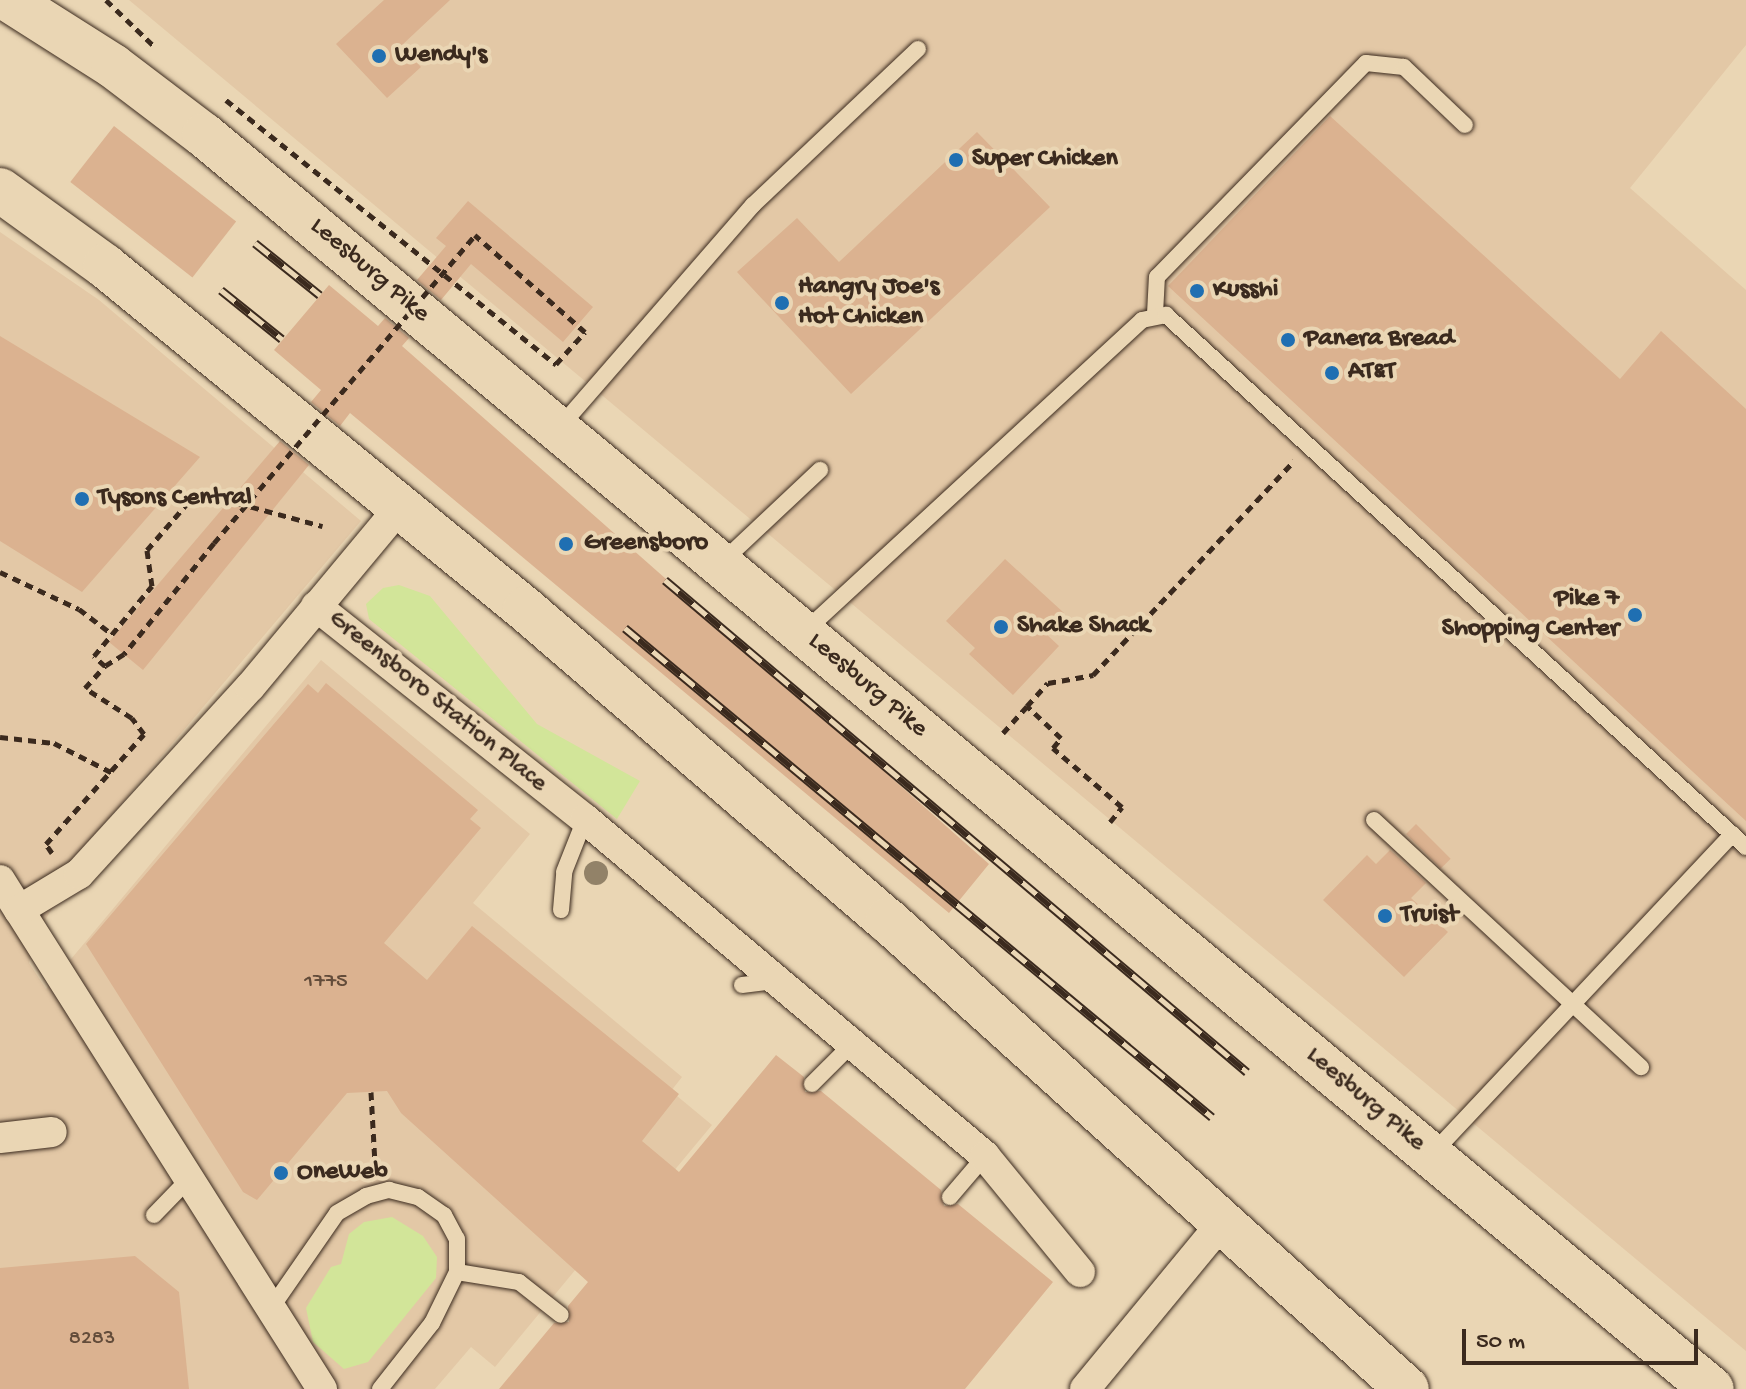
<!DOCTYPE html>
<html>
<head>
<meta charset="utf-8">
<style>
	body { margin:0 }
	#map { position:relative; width:1746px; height:1389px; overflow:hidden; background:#ead6b4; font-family:"Gochi Hand",sans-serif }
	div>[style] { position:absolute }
	.built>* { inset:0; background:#e3c8a6 }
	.green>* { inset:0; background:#d2e599 }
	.building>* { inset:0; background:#dbb290; transform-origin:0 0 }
	.path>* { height:5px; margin-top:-2.5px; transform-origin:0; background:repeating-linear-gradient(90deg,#3b2a1e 0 8px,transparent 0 14px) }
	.roads { filter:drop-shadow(0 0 2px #3b2a1e) drop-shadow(0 0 2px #3b2a1e) }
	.lane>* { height:16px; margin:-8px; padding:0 8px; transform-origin:8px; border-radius:8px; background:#ead6b4 }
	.street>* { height:30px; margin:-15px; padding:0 15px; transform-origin:15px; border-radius:15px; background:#ead6b4 }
	.highway>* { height:44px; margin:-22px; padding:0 22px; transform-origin:22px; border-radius:22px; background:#ead6b4 }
	.rail>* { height:9px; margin-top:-4.5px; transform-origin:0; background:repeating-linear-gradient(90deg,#ead6b4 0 18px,#3b2a1e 0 36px); box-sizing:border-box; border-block:2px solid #3b2a1e }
	.path-bridge>* { height:5px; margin-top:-2.5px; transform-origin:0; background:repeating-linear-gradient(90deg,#3b2a1e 0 8px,transparent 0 14px) }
	.trees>* { width:24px; height:24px; margin:-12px; border-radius:50%; background:#928268 }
	.dots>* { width:22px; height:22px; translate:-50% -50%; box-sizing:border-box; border:4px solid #ead6b4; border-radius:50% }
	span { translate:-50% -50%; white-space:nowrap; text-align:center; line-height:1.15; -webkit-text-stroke:8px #ead6b4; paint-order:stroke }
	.number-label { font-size:22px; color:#634c3a }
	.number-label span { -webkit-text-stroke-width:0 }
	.poi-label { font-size:26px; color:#3b2a1e; font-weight:700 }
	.left { translate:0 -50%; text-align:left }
	.right { translate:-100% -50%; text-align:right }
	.street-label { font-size:26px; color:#3b2a1e }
	.scale { position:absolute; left:1462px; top:1329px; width:236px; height:36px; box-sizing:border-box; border:4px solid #3b2a1e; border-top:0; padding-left:10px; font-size:24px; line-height:28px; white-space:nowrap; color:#3b2a1e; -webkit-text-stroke:6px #ead6b4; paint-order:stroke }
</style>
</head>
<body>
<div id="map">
	<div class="built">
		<div style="clip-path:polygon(129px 0,1746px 0,1746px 45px,1630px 188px,1746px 290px,1746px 1351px)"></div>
		<div style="clip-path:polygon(0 232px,99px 300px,361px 521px,99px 830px,35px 937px,29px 963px,46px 989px,321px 660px,530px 834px,473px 903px,682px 1077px,671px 1091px,712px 1125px,648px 1202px,638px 1194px,495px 1367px,471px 1347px,435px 1389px,0 1389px)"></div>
	</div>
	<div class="green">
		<div style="clip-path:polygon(399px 585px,430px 596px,537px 724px,640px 781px,617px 819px,369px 619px,366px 604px,383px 588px)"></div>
		<div style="clip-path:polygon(392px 1217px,423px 1236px,437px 1257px,436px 1278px,368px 1362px,344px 1369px,313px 1342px,306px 1308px,331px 1267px,341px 1264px,349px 1234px,364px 1222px)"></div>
	</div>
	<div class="building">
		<div style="clip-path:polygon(384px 0,450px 0,401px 46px,421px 67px,387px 98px,336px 44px)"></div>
		<div style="clip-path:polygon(1330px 116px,1620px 379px,1661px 331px,1746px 409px,1746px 821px,1168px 286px)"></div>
		<div style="left:114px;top:126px;width:155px;height:71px;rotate:38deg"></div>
		<div style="clip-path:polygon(977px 132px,1050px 207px,851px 394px,737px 272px,797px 218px,839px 262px)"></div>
		<div style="clip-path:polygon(468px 201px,593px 307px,563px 342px,471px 264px,441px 300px,417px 280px,446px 246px,436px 238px)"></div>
		<div style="clip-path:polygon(329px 285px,378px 326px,385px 318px,409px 338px,402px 346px,989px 864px,949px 913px,350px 413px,340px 426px,311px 402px,321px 390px,274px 350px)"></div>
		<div style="clip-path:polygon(0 336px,200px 457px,82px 592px,0 541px)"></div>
		<div style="clip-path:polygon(280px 441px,309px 465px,143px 670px,109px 642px)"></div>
		<div style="clip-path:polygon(1005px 559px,1064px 613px,1045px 633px,1059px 646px,1013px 695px,969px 654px,975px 648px,946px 621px)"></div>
		<div style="clip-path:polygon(326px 683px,478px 810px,470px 819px,481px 828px,384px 943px,427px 980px,472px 926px,679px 1094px,642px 1141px,679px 1172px,776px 1055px,804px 1077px,805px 1092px,821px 1091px,941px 1190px,944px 1206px,958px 1204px,1053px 1282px,965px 1389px,499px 1389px,554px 1323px,569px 1322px,568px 1306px,588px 1282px,401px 1113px,387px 1091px,347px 1093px,257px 1200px,243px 1192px,86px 944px,308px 684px,318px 693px)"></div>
		<div style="left:1416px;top:824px;width:49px;height:14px;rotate:45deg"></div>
		<div style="clip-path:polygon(1390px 850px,1426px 883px,1411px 898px,1448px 932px,1404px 977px,1323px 900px,1367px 855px,1376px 864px)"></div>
		<div style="clip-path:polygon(135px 1256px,179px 1292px,189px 1389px,0 1389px,0 1268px)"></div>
	</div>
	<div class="path">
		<div style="left:106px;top:0;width:66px;rotate:43.8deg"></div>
		<div style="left:226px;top:100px;width:423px;rotate:38.7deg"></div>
		<div style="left:556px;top:364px;width:43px;rotate:-47.8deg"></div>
		<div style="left:585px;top:332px;width:147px;rotate:-138.6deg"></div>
		<div style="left:214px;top:543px;width:143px;rotate:129deg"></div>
		<div style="left:124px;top:654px;width:22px;rotate:148deg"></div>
		<div style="left:105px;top:666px;width:15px;rotate:-138deg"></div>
		<div style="left:94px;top:656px;width:91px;rotate:-50.4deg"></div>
		<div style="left:152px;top:586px;width:36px;rotate:-98deg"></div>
		<div style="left:147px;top:550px;width:77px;rotate:-49.2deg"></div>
		<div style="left:197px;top:492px;width:130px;rotate:15.2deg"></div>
		<div style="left:0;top:572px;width:87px;rotate:25.1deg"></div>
		<div style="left:79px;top:609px;width:41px;rotate:37.1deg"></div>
		<div style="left:1003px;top:733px;width:36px;rotate:-48deg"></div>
		<div style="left:0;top:737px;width:54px;rotate:6.3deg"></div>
		<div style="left:54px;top:743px;width:66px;rotate:27deg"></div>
		<div style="left:1110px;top:822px;width:19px;rotate:-51deg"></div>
		<div style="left:1122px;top:807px;width:91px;rotate:-139.5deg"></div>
		<div style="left:1053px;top:748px;width:13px;rotate:-51deg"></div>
		<div style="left:1061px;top:738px;width:47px;rotate:-136.7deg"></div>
		<div style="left:1027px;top:706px;width:31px;rotate:-48deg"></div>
		<div style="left:1048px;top:683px;width:46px;rotate:-10.1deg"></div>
		<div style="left:1093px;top:675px;width:294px;rotate:-46.8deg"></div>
		<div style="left:52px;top:853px;width:11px;rotate:-124deg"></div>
		<div style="left:46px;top:844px;width:147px;rotate:-48.3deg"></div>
		<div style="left:144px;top:734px;width:20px;rotate:-127deg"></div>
		<div style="left:132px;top:718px;width:56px;rotate:-147.4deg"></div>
		<div style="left:85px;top:688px;width:30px;rotate:-48deg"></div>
		<div style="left:371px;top:1092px;width:72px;rotate:86.8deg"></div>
	</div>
	<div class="roads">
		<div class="lane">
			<div style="left:1155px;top:314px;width:37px;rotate:-87deg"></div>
			<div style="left:1157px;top:277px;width:299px;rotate:-45.7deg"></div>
			<div style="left:1366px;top:63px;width:38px;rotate:6deg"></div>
			<div style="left:1404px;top:67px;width:84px;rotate:43.6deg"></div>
			<div style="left:560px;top:427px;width:294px;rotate:-49deg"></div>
			<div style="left:753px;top:205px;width:227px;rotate:-43.4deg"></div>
			<div style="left:721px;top:563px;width:136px;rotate:-43.2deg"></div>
			<div style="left:804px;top:632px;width:460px;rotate:-42.7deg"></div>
			<div style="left:1142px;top:320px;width:25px;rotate:-12deg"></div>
			<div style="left:1166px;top:315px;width:787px;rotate:42.53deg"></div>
			<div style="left:1374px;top:820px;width:364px;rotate:42.8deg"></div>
			<div style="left:561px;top:910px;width:38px;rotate:-85deg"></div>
			<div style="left:564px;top:872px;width:57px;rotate:-68.4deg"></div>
			<div style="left:742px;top:985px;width:34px;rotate:-7deg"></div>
			<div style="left:812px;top:1084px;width:58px;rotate:-45deg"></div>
			<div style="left:1432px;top:1154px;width:439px;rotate:-46.8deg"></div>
			<div style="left:950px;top:1197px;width:54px;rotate:-49.5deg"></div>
			<div style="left:154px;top:1215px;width:47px;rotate:-45.9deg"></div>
			<div style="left:457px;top:1272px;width:63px;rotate:9.2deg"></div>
			<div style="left:519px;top:1282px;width:53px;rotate:38.2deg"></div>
			<div style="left:272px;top:1307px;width:114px;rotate:-55.3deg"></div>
			<div style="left:337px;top:1213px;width:34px;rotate:-30deg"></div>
			<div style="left:366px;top:1196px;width:24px;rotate:-15deg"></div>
			<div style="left:389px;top:1190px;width:30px;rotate:14deg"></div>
			<div style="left:418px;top:1197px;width:32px;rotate:35deg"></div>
			<div style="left:444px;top:1215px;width:27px;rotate:62deg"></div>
			<div style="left:457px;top:1239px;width:33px;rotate:90deg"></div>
			<div style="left:457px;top:1272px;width:57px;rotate:116.1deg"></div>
			<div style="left:432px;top:1323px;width:84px;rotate:128.2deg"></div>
		</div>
		<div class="street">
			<div style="left:316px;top:606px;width:343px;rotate:38.4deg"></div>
			<div style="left:585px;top:819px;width:523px;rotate:40.11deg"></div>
			<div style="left:985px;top:1156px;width:150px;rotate:50.7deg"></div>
			<div style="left:0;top:880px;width:36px;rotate:58deg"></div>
			<div style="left:0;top:1138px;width:52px;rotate:-6.6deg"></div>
			<div style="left:322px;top:1389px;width:567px;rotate:-122.32deg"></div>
			<div style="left:19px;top:910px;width:70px;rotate:-31deg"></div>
			<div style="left:79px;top:874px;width:253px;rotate:-47.6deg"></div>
			<div style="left:250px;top:687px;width:234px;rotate:-50.2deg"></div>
			<div style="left:1085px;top:1389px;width:214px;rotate:-50.5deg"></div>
		</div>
		<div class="highway">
			<div style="left:9px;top:0;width:123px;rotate:32.4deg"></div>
			<div style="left:113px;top:66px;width:114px;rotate:37.2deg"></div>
			<div style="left:204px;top:135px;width:1961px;rotate:39.75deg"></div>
			<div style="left:0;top:190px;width:130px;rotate:35.9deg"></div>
			<div style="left:105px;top:266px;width:542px;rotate:39.24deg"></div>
			<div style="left:525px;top:609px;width:477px;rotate:40.7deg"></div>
			<div style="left:887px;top:920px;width:700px;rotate:42.05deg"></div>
		</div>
	</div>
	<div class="rail">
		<div style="left:255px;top:243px;width:83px;rotate:38.7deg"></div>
		<div style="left:221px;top:290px;width:78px;rotate:38.8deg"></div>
		<div style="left:665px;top:580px;width:762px;rotate:40.21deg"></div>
		<div style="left:625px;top:628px;width:764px;rotate:39.8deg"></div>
	</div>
	<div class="path-bridge">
		<div style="left:214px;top:543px;width:404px;rotate:-49.7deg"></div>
	</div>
	<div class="trees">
		<div style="left:596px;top:873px"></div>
	</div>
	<div class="dots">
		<div style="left:379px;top:56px;background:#1f6fb2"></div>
		<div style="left:956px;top:160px;background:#1f6fb2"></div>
		<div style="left:1197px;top:291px;background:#1f6fb2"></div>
		<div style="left:782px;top:303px;background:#1f6fb2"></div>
		<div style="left:1288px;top:340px;background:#1f6fb2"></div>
		<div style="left:1332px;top:373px;background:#1f6fb2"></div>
		<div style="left:82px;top:499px;background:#1f6fb2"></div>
		<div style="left:566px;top:544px;background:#1f6fb2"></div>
		<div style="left:1635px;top:615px;background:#1f6fb2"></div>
		<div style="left:1001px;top:627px;background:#1f6fb2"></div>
		<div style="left:1385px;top:916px;background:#1f6fb2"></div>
		<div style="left:281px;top:1173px;background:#1f6fb2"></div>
	</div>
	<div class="number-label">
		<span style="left:326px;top:983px">1775</span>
		<span style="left:92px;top:1340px">8283</span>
	</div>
	<div class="poi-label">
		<span class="left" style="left:395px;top:56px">Wendy's</span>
		<span class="left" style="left:972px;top:160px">Super Chicken</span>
		<span class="left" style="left:798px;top:303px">Hangry Joe's<br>Hot Chicken</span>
		<span class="left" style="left:1213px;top:291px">Kusshi</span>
		<span class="left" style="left:1304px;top:340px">Panera Bread</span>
		<span class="left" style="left:1348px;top:373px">AT&amp;T</span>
		<span class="left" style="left:98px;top:499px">Tysons Central</span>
		<span class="left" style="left:584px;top:544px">Greensboro</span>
		<span class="right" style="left:1619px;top:615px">Pike 7<br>Shopping Center</span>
		<span class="left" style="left:1017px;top:627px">Shake Shack</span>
		<span class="left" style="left:1401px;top:916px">Truist</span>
		<span class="left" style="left:297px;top:1173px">OneWeb</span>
	</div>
	<div class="street-label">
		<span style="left:369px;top:271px;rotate:40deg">Leesburg Pike</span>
		<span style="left:867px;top:686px;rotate:40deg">Leesburg Pike</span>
		<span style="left:437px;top:702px;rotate:39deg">Greensboro Station Place</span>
		<span style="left:1365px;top:1100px;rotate:40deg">Leesburg Pike</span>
	</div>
	<div class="scale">50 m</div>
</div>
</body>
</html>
